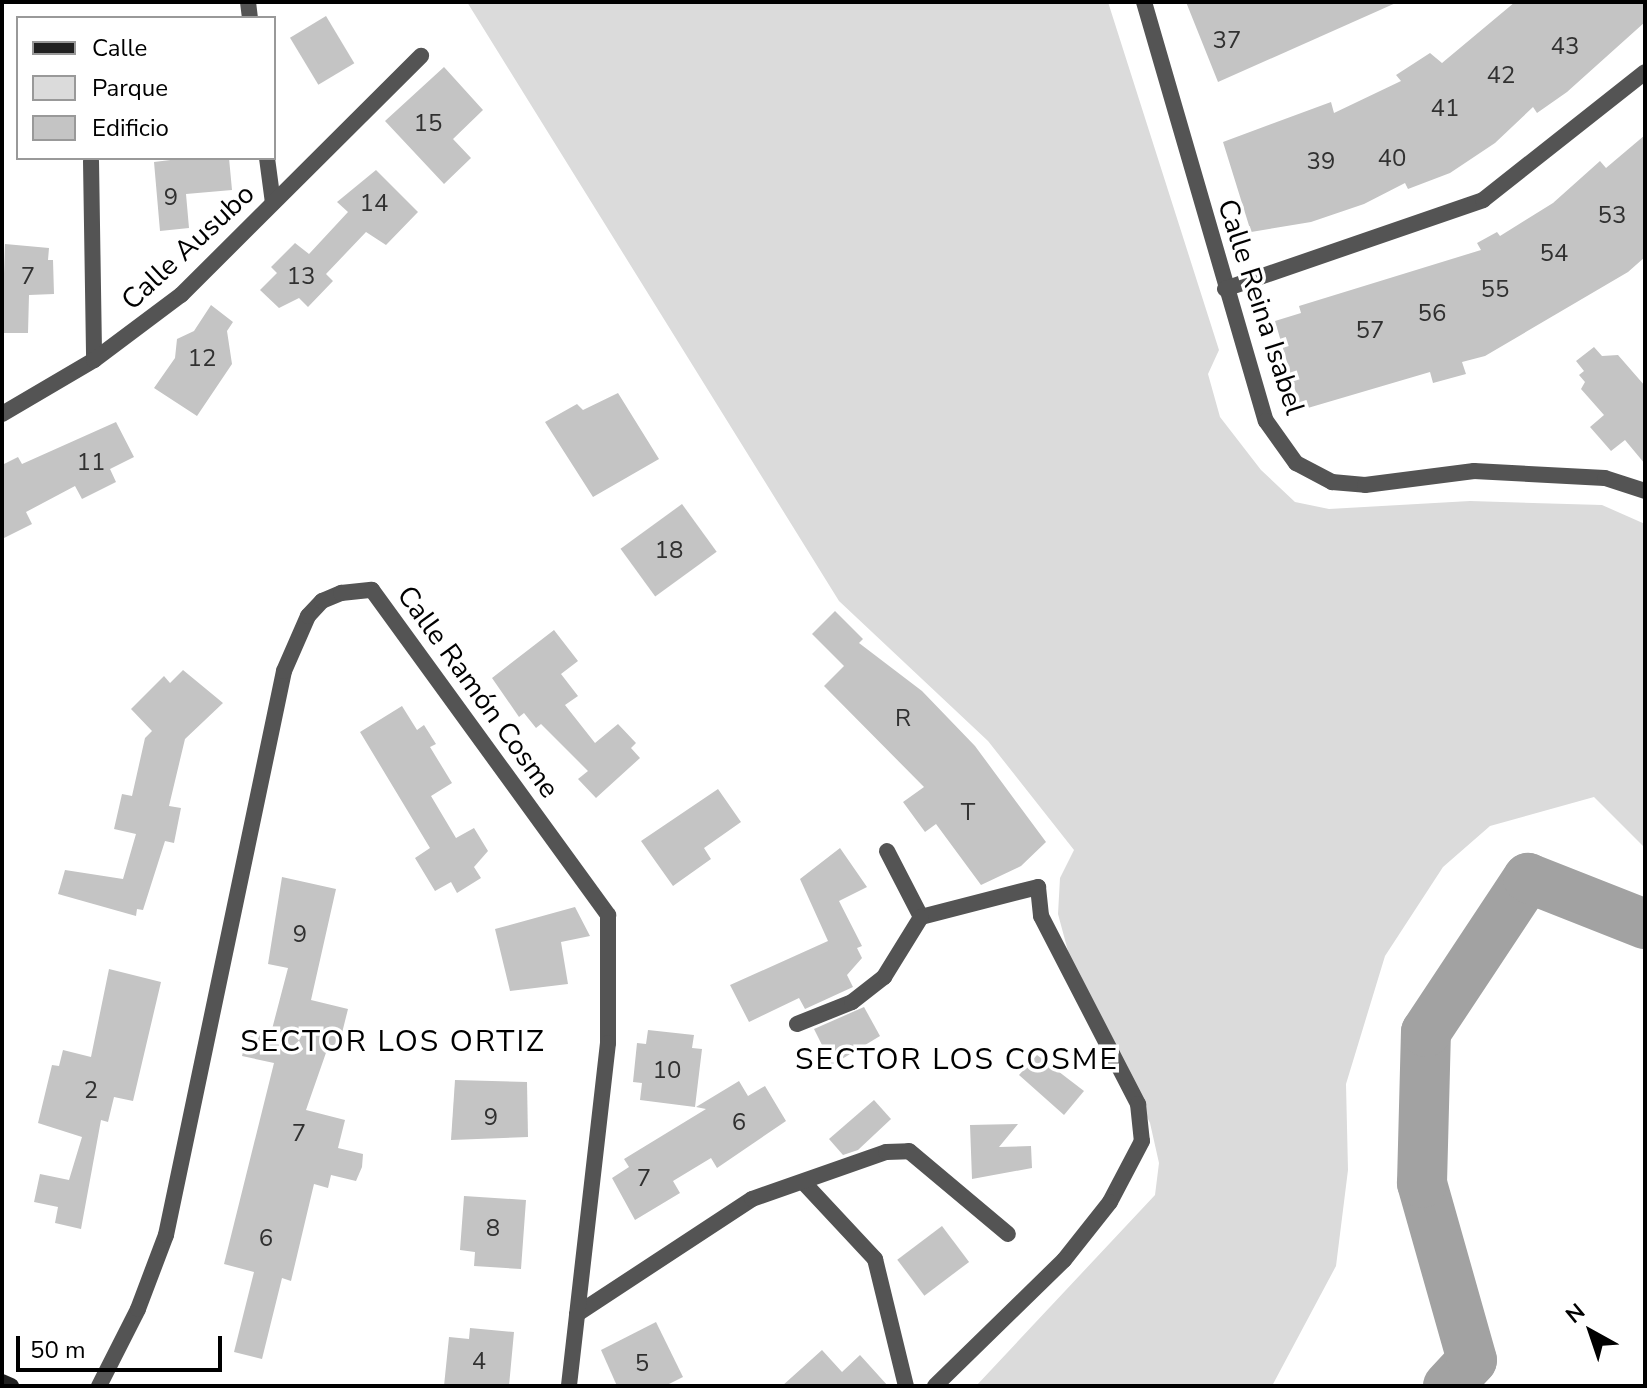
<!DOCTYPE html>
<html>
<head>
<meta charset="utf-8">
<style>
	body { margin:0 }
	#map { position:relative; width:1647px; height:1388px; overflow:hidden; background:#fff; font-family:"Nunito Sans",sans-serif }
	div>[style] { position:absolute }
	.green>* { inset:0; background:#dbdbdb }
	.river>* { height:50px; margin:-25px; padding:0 25px; transform-origin:25px; border-radius:25px; background:#a2a2a2 }
	.building>* { inset:0; background:#c4c4c4; transform-origin:0 0 }
	.minor>* { height:16px; margin:-8px; padding:0 8px; transform-origin:8px; border-radius:8px; background:#545454 }
	.secondary>* { height:16px; margin:-8px; padding:0 8px; transform-origin:8px; border-radius:8px; background:#212121 }
	span { translate:-50% -50%; white-space:nowrap; text-align:center; line-height:1.15; -webkit-text-stroke:7px #fff; paint-order:stroke }
	.number-label { font-size:24px; color:#313131 }
	.number-label span { -webkit-text-stroke-width:0 }
	.street-label { font-size:28px; color:#000 }
	.neighbourhood-label { font-size:30px; color:#000; letter-spacing:2px }
	.frame { position:absolute; inset:0; border:4px solid #000; pointer-events:none }
	.legend { position:absolute; left:16px; top:16px; width:260px; height:144px; box-sizing:border-box; background:#fff; border:2px solid #999; margin:0; padding:10px 14px; list-style:none; font-size:24px; color:#000 }
	.legend li { display:flex; align-items:center; gap:16px; height:40px }
	.legend b { width:40px; border:2px solid #999 }
	.north { position:absolute; left:1551px; top:1292px; width:80px; height:80px; -webkit-text-stroke:6px #fff; paint-order:stroke; rotate:320deg; font-size:22px; font-weight:700; line-height:32px; text-align:center; color:#000 }
	.north::after { content:''; display:block; margin:auto; width:28px; height:36px; background:#000; clip-path:polygon(50% 0,100% 100%,50% 72%,0 100%) }
	.scale { position:absolute; left:16px; top:1336px; width:206px; height:36px; box-sizing:border-box; border:4px solid #000; border-top:0; padding-left:10px; font-size:24px; line-height:28px; white-space:nowrap; color:#000; -webkit-text-stroke:6px #fff; paint-order:stroke }
</style>
</head>
<body>
<div id="map">
	<div class="green">
		<div style="clip-path:polygon(467px 2px,1108px 2px,1219px 350px,1208px 374px,1220px 417px,1261px 470px,1295px 502px,1329px 509px,1470px 501px,1602px 505px,1645px 524px,1645px 848px,1594px 797px,1490px 826px,1443px 867px,1385px 956px,1346px 1084px,1348px 1170px,1336px 1266px,1272px 1386px,976px 1386px,1155px 1195px,1159px 1163px,1150px 1123px,1072px 966px,1058px 914px,1060px 878px,1074px 850px,988px 741px,839px 601px)"></div>
	</div>
	<div class="river">
		<div style="left:1448px;top:1386px;width:35px;rotate:-47deg"></div>
		<div style="left:1472px;top:1360px;width:184px;rotate:-105.8deg"></div>
		<div style="left:1422px;top:1183px;width:151px;rotate:-88.5deg"></div>
		<div style="left:1426px;top:1032px;width:185px;rotate:-56.5deg"></div>
		<div style="left:1528px;top:878px;width:126px;rotate:21.5deg"></div>
	</div>
	<div class="building">
		<div style="clip-path:polygon(1186px 2px,1398px 2px,1218px 82px)"></div>
		<div style="clip-path:polygon(1515px 2px,1645px 2px,1645px 22px,1567px 92px,1537px 113px,1533px 107px,1495px 143px,1450px 173px,1408px 189px,1405px 183px,1364px 204px,1311px 222px,1251px 232px,1223px 142px,1331px 102px,1334px 113px,1401px 81px,1396px 75px,1430px 53px,1442px 63px)"></div>
		<div style="left:326px;top:16px;width:55px;height:42px;rotate:59deg"></div>
		<div style="clip-path:polygon(444px 67px,483px 110px,453px 139px,471px 158px,444px 184px,385px 121px)"></div>
		<div style="clip-path:polygon(1645px 135px,1645px 257px,1628px 272px,1485px 356px,1462px 362px,1466px 374px,1433px 383px,1430px 372px,1301px 410px,1275px 321px,1301px 313px,1299px 306px,1481px 250px,1477px 243px,1497px 232px,1500px 236px,1553px 203px,1600px 161px,1606px 168px)"></div>
		<div style="clip-path:polygon(187px 158px,229px 158px,232px 190px,186px 194px,189px 228px,160px 231px,154px 162px)"></div>
		<div style="clip-path:polygon(376px 170px,418px 212px,386px 245px,366px 232px,326px 274px,333px 281px,308px 307px,299px 298px,279px 308px,260px 290px,277px 273px,271px 267px,295px 243px,309px 254px,348px 212px,337px 202px)"></div>
		<div style="clip-path:polygon(5px 244px,49px 248px,48px 260px,53px 260px,54px 294px,29px 295px,28px 333px,2px 333px)"></div>
		<div style="clip-path:polygon(211px 305px,233px 322px,227px 331px,232px 364px,197px 416px,154px 388px,175px 358px,177px 339px,194px 331px)"></div>
		<div style="clip-path:polygon(1594px 347px,1602px 356px,1618px 355px,1645px 386px,1645px 464px,1625px 440px,1611px 451px,1590px 427px,1604px 415px,1581px 389px,1585px 382px,1579px 375px,1584px 371px,1576px 361px)"></div>
		<div style="clip-path:polygon(618px 393px,659px 459px,593px 497px,545px 422px,577px 404px,583px 410px)"></div>
		<div style="clip-path:polygon(116px 422px,134px 457px,110px 469px,116px 482px,82px 499px,75px 486px,26px 512px,32px 524px,2px 539px,2px 465px,18px 457px,22px 464px)"></div>
		<div style="left:682px;top:504px;width:59px;height:76px;rotate:54deg"></div>
		<div style="clip-path:polygon(835px 611px,863px 639px,859px 643px,922px 691px,975px 746px,1046px 842px,1021px 866px,981px 885px,936px 824px,925px 832px,903px 802px,924px 787px,824px 686px,844px 666px,812px 634px)"></div>
		<div style="clip-path:polygon(554px 630px,578px 661px,561px 674px,578px 696px,565px 705px,595px 743px,618px 724px,636px 743px,631px 748px,640px 758px,596px 798px,578px 779px,588px 771px,541px 724px,536px 728px,524px 713px,519px 717px,492px 678px)"></div>
		<div style="clip-path:polygon(183px 670px,223px 703px,185px 739px,169px 806px,181px 808px,174px 843px,165px 841px,143px 910px,137px 909px,136px 916px,58px 894px,65px 870px,123px 879px,136px 834px,114px 829px,122px 794px,132px 796px,145px 738px,152px 731px,131px 709px,164px 676px,170px 683px)"></div>
		<div style="clip-path:polygon(402px 706px,417px 730px,424px 725px,436px 744px,430px 747px,452px 783px,431px 796px,456px 838px,474px 828px,488px 851px,474px 867px,481px 878px,457px 893px,451px 882px,435px 891px,415px 858px,430px 848px,360px 732px)"></div>
		<div style="clip-path:polygon(718px 789px,741px 822px,704px 848px,711px 859px,673px 886px,641px 841px)"></div>
		<div style="clip-path:polygon(840px 848px,867px 887px,839px 901px,862px 946px,857px 948px,862px 958px,847px 975px,853px 987px,805px 1009px,799px 998px,749px 1022px,730px 985px,828px 941px,800px 879px)"></div>
		<div style="clip-path:polygon(282px 877px,336px 889px,311px 1000px,348px 1009px,338px 1049px,328px 1047px,306px 1110px,345px 1120px,338px 1148px,363px 1154px,362px 1167px,356px 1181px,331px 1175px,328px 1188px,314px 1184px,291px 1281px,282px 1278px,262px 1359px,234px 1352px,254px 1272px,224px 1264px,274px 1063px,242px 1056px,249px 1028px,271px 1033px,288px 968px,268px 964px)"></div>
		<div style="clip-path:polygon(575px 907px,590px 936px,561px 942px,568px 984px,510px 991px,495px 929px)"></div>
		<div style="clip-path:polygon(109px 969px,161px 982px,133px 1101px,114px 1097px,108px 1122px,101px 1120px,81px 1229px,55px 1223px,58px 1207px,34px 1202px,40px 1174px,69px 1180px,82px 1137px,38px 1123px,52px 1065px,59px 1066px,63px 1050px,91px 1057px)"></div>
		<div style="clip-path:polygon(864px 1007px,880px 1036px,832px 1065px,814px 1029px)"></div>
		<div style="clip-path:polygon(648px 1030px,694px 1035px,692px 1048px,702px 1049px,695px 1107px,640px 1100px,642px 1083px,633px 1082px,637px 1043px,646px 1044px)"></div>
		<div style="clip-path:polygon(1037px 1055px,1084px 1091px,1064px 1115px,1019px 1075px)"></div>
		<div style="clip-path:polygon(455px 1080px,527px 1082px,528px 1137px,451px 1140px)"></div>
		<div style="clip-path:polygon(739px 1081px,748px 1096px,765px 1086px,786px 1121px,717px 1168px,711px 1158px,673px 1181px,680px 1193px,635px 1220px,612px 1178px,629px 1167px,624px 1159px,706px 1109px,696px 1107px)"></div>
		<div style="clip-path:polygon(874px 1100px,891px 1119px,858px 1150px,843px 1155px,829px 1139px)"></div>
		<div style="clip-path:polygon(1018px 1124px,999px 1147px,1031px 1146px,1032px 1168px,972px 1179px,970px 1125px)"></div>
		<div style="clip-path:polygon(464px 1196px,526px 1200px,521px 1269px,474px 1266px,475px 1252px,460px 1250px)"></div>
		<div style="left:942px;top:1226px;width:45px;height:56px;rotate:53deg"></div>
		<div style="clip-path:polygon(656px 1322px,683px 1377px,665px 1386px,617px 1386px,601px 1350px)"></div>
		<div style="clip-path:polygon(470px 1328px,514px 1332px,509px 1386px,444px 1386px,449px 1337px,469px 1339px)"></div>
		<div style="clip-path:polygon(822px 1350px,842px 1372px,860px 1355px,888px 1386px,782px 1386px)"></div>
	</div>
	<div class="minor">
		<div style="left:248px;top:2px;width:16px;rotate:83deg"></div>
		<div style="left:1144px;top:2px;width:436px;rotate:73.8deg"></div>
		<div style="left:1266px;top:421px;width:52px;rotate:54.5deg"></div>
		<div style="left:1296px;top:463px;width:41px;rotate:27.8deg"></div>
		<div style="left:1332px;top:482px;width:33px;rotate:5deg"></div>
		<div style="left:1365px;top:485px;width:110px;rotate:-7.3deg"></div>
		<div style="left:1474px;top:471px;width:131px;rotate:3.1deg"></div>
		<div style="left:1605px;top:478px;width:42px;rotate:18deg"></div>
		<div style="left:267px;top:158px;width:45px;rotate:82.4deg"></div>
		<div style="left:91px;top:161px;width:199px;rotate:89.1deg"></div>
		<div style="left:1225px;top:289px;width:273px;rotate:-19deg"></div>
		<div style="left:1483px;top:200px;width:206px;rotate:-38.3deg"></div>
		<div style="left:2px;top:414px;width:107px;rotate:-30.4deg"></div>
		<div style="left:94px;top:360px;width:109px;rotate:-36.8deg"></div>
		<div style="left:181px;top:295px;width:339px;rotate:-44.9deg"></div>
		<div style="left:887px;top:851px;width:74px;rotate:62.7deg"></div>
		<div style="left:921px;top:917px;width:121px;rotate:-14.4deg"></div>
		<div style="left:1038px;top:887px;width:29px;rotate:84deg"></div>
		<div style="left:1041px;top:916px;width:212px;rotate:62.7deg"></div>
		<div style="left:1138px;top:1104px;width:37px;rotate:84deg"></div>
		<div style="left:1142px;top:1141px;width:69px;rotate:117.7deg"></div>
		<div style="left:1110px;top:1202px;width:74px;rotate:128.4deg"></div>
		<div style="left:1064px;top:1260px;width:180px;rotate:135.7deg"></div>
		<div style="left:797px;top:1024px;width:59px;rotate:-21.8deg"></div>
		<div style="left:852px;top:1002px;width:41px;rotate:-38deg"></div>
		<div style="left:884px;top:977px;width:70px;rotate:-58.3deg"></div>
		<div style="left:805px;top:1184px;width:103px;rotate:47deg"></div>
		<div style="left:875px;top:1259px;width:131px;rotate:76.3deg"></div>
		<div style="left:577px;top:1314px;width:209px;rotate:-33.3deg"></div>
		<div style="left:752px;top:1199px;width:142px;rotate:-19.3deg"></div>
		<div style="left:886px;top:1152px;width:23px;rotate:-2deg"></div>
		<div style="left:909px;top:1151px;width:129px;rotate:40deg"></div>
		<div style="left:99px;top:1386px;width:86px;rotate:-63.1deg"></div>
		<div style="left:138px;top:1309px;width:79px;rotate:-69.3deg"></div>
		<div style="left:166px;top:1235px;width:576px;rotate:-78.18deg"></div>
		<div style="left:284px;top:671px;width:60px;rotate:-66.4deg"></div>
		<div style="left:308px;top:616px;width:21px;rotate:-47deg"></div>
		<div style="left:322px;top:601px;width:21px;rotate:-23deg"></div>
		<div style="left:341px;top:593px;width:31px;rotate:-6deg"></div>
		<div style="left:372px;top:590px;width:402px;rotate:54deg"></div>
		<div style="left:608px;top:915px;width:128px;rotate:90deg"></div>
		<div style="left:608px;top:1043px;width:345px;rotate:96.5deg"></div>
	</div>
	<div class="secondary">
		<div style="left:2px;top:1382px;width:10px;rotate:24deg"></div>
	</div>
	<div class="number-label">
		<span style="left:1227px;top:41px">37</span>
		<span style="left:1565px;top:47px">43</span>
		<span style="left:1501px;top:76px">42</span>
		<span style="left:1445px;top:109px">41</span>
		<span style="left:428px;top:124px">15</span>
		<span style="left:1392px;top:159px">40</span>
		<span style="left:1321px;top:162px">39</span>
		<span style="left:171px;top:198px">9</span>
		<span style="left:374px;top:204px">14</span>
		<span style="left:1612px;top:216px">53</span>
		<span style="left:1554px;top:254px">54</span>
		<span style="left:28px;top:277px">7</span>
		<span style="left:301px;top:277px">13</span>
		<span style="left:1495px;top:290px">55</span>
		<span style="left:1432px;top:314px">56</span>
		<span style="left:1370px;top:331px">57</span>
		<span style="left:202px;top:359px">12</span>
		<span style="left:91px;top:463px">11</span>
		<span style="left:669px;top:551px">18</span>
		<span style="left:903px;top:719px">R</span>
		<span style="left:968px;top:813px">T</span>
		<span style="left:300px;top:935px">9</span>
		<span style="left:667px;top:1071px">10</span>
		<span style="left:91px;top:1091px">2</span>
		<span style="left:491px;top:1118px">9</span>
		<span style="left:739px;top:1123px">6</span>
		<span style="left:299px;top:1134px">7</span>
		<span style="left:644px;top:1179px">7</span>
		<span style="left:493px;top:1229px">8</span>
		<span style="left:266px;top:1239px">6</span>
		<span style="left:479px;top:1362px">4</span>
		<span style="left:642px;top:1364px">5</span>
	</div>
	<div class="street-label">
		<span style="left:188px;top:247px;rotate:-43deg">Calle Ausubo</span>
		<span style="left:1261px;top:307px;rotate:72deg">Calle Reina Isabel</span>
		<span style="left:478px;top:692px;rotate:54deg">Calle Ramón Cosme</span>
	</div>
	<div class="neighbourhood-label">
		<span style="left:393px;top:1042px">SECTOR LOS ORTIZ</span>
		<span style="left:957px;top:1060px">SECTOR LOS COSME</span>
	</div>
	<div class="frame"></div>
	<ul class="legend">
	<li><b style="height:10px;background:#212121"></b>Calle</li>
	<li><b style="height:22px;background:#dbdbdb"></b>Parque</li>
	<li><b style="height:22px;background:#c4c4c4"></b>Edificio</li>
	</ul>
	<div class="north">N</div>
	<div class="scale">50 m</div>
</div>
</body>
</html>
